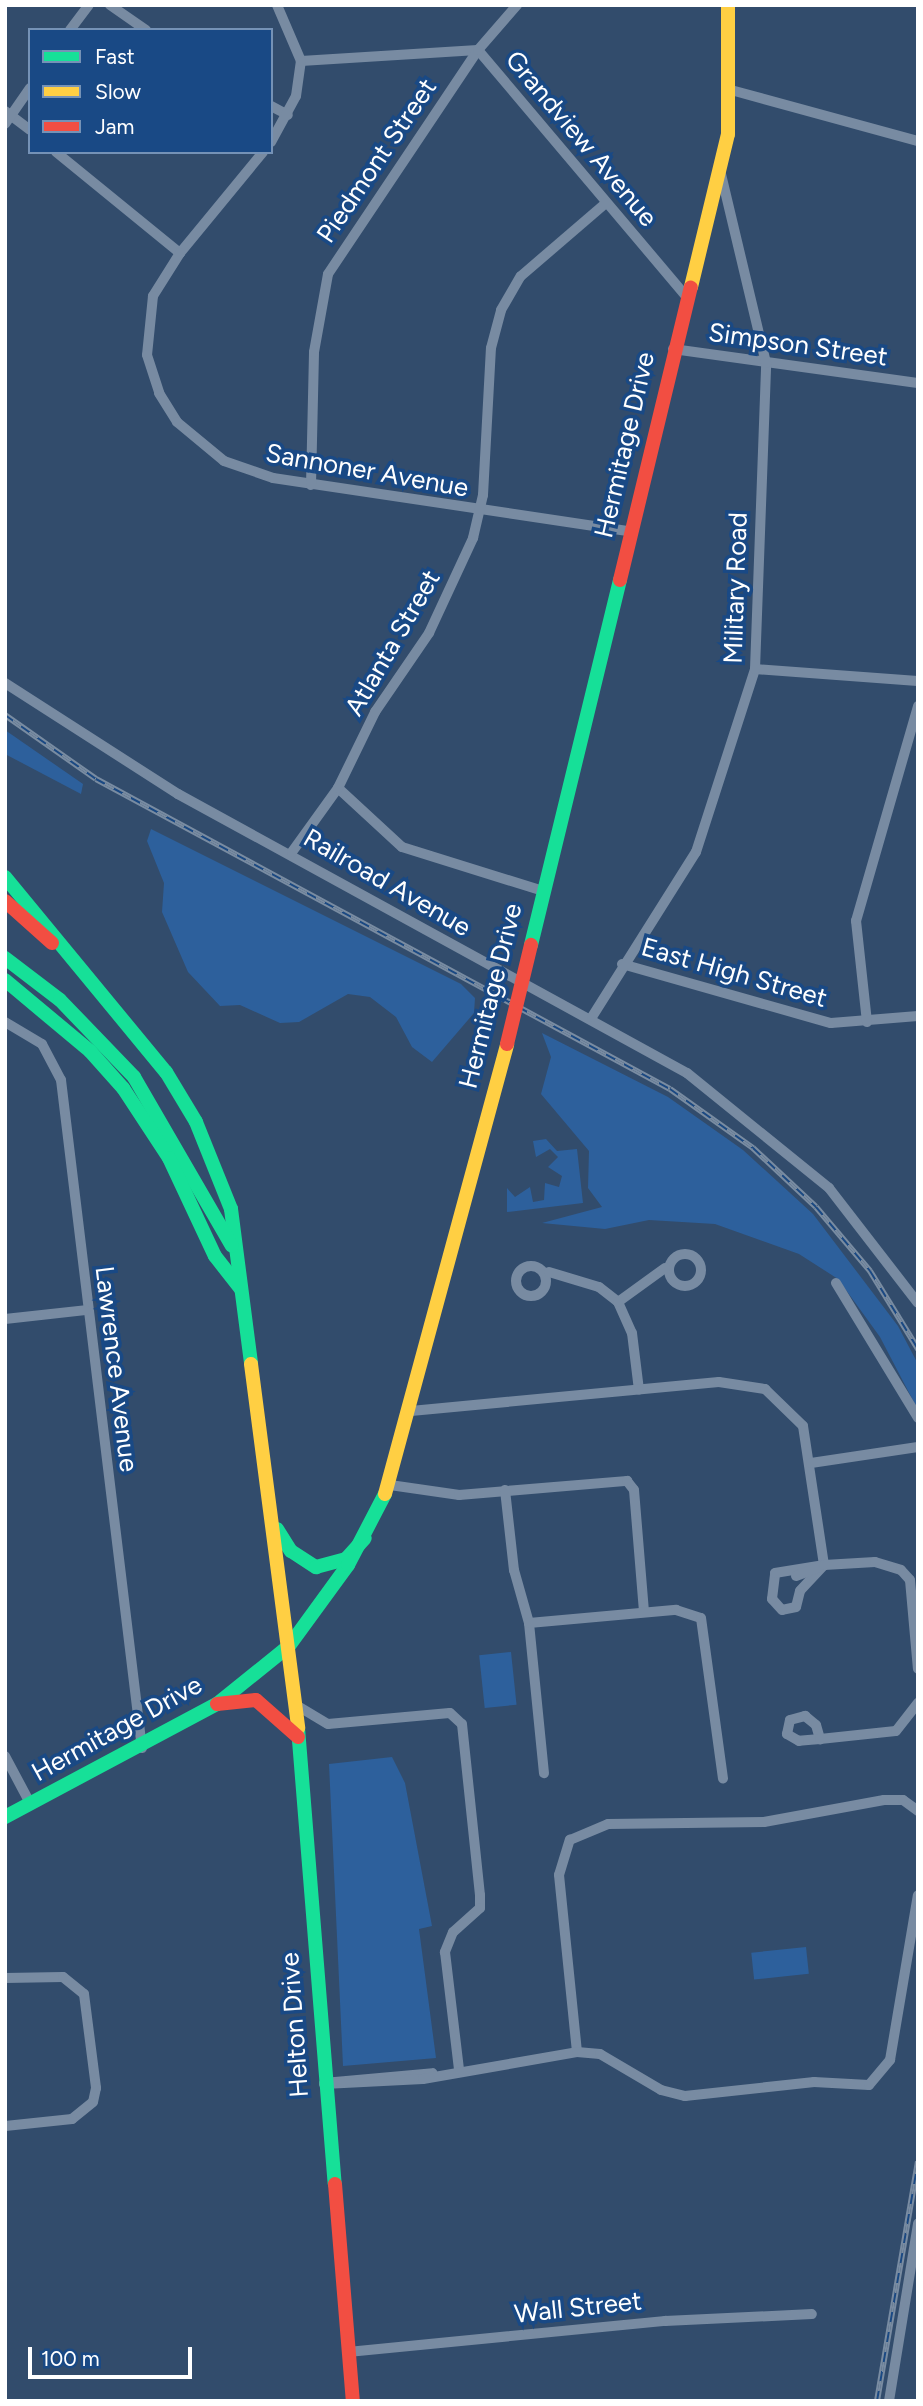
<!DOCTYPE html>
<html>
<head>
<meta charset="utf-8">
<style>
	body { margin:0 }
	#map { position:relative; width:923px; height:2406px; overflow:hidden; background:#324c6c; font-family:Figtree,sans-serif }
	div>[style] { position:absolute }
	.green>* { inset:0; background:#2d609c; transform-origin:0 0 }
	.street>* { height:10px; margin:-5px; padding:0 5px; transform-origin:5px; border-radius:5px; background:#788ba2 }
	.street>.ring { margin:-5px; padding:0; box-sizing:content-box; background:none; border:10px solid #788ba2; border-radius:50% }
	.fast>* { height:14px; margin:-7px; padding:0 7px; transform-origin:7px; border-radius:7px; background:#16e098 }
	.slow>* { height:14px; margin:-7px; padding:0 7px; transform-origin:7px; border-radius:7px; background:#ffcf43 }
	.jam>* { height:14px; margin:-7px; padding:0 7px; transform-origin:7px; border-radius:7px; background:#f24e42 }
	.rail>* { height:6px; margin-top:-3px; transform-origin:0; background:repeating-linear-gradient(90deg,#194985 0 10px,#798ca2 0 20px); box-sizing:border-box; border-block:2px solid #798ca2 }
	.jam-bridge>* { height:14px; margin:-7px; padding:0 7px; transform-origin:7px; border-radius:7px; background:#f24e42 }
	span { translate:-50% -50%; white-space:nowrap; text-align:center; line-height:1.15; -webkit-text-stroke:7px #194985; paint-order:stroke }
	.street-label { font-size:26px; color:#fff }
	.frame { position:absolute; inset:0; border:7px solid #fff; pointer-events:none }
	.legend { position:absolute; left:28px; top:28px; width:245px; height:126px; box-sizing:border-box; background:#194985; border:2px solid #7592b6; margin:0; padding:9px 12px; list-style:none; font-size:21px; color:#fff }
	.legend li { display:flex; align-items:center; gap:14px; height:35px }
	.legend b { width:35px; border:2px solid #7592b6 }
	.scale { position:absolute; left:28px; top:2347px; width:164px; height:32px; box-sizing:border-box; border:4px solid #fff; border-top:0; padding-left:9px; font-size:21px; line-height:24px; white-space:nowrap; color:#fff; -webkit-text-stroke:5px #194985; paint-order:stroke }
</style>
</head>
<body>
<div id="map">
	<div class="green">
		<div style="clip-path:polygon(5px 730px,83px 784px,81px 794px,5px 754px)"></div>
		<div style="clip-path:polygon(151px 829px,461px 984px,475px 998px,474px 1013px,432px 1062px,412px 1047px,396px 1017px,370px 997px,348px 994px,299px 1022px,280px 1023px,240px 1005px,220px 1006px,188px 972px,162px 912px,164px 883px,147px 841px)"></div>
		<div style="clip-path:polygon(542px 1033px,668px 1097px,743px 1150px,813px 1214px,898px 1326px,918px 1364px,918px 1410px,880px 1337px,838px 1279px,799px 1254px,715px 1224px,649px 1220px,605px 1229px,542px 1223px,602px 1207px,588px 1188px,589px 1151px,541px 1094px,551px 1057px)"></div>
		<div style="clip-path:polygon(546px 1139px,557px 1151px,577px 1149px,583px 1203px,507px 1212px,507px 1188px,515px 1197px,530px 1187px,533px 1202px,544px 1200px,545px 1183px,559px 1187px,562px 1176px,548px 1167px,558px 1157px,550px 1149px,536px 1157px,533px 1141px)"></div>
		<div style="left:511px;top:1652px;width:53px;height:32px;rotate:84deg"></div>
		<div style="clip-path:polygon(392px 1757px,405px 1783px,432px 1926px,419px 1929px,436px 2058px,343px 2066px,329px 1764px)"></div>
		<div style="left:806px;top:1947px;width:27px;height:55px;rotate:84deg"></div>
	</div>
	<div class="street">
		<div style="left:110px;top:5px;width:44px;rotate:34.8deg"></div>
		<div style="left:70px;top:30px;width:31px;rotate:-53deg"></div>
		<div style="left:301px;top:61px;width:177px;rotate:-3.6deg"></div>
		<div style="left:478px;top:50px;width:321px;rotate:49.8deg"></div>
		<div style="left:731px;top:90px;width:194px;rotate:15.3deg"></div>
		<div style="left:271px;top:106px;width:19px;rotate:28deg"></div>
		<div style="left:5px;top:111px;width:31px;rotate:37deg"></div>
		<div style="left:5px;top:124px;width:44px;rotate:-55.2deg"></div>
		<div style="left:271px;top:142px;width:52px;rotate:-61.5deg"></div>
		<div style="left:296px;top:96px;width:35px;rotate:-82deg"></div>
		<div style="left:301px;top:61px;width:61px;rotate:-113.2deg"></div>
		<div style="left:56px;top:152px;width:160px;rotate:39.2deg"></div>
		<div style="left:263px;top:152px;width:131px;rotate:129.4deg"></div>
		<div style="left:180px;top:253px;width:51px;rotate:122.1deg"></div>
		<div style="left:153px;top:296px;width:59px;rotate:95.8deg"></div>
		<div style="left:147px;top:355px;width:40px;rotate:72deg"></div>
		<div style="left:159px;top:393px;width:34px;rotate:58deg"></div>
		<div style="left:177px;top:422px;width:61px;rotate:39.7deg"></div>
		<div style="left:224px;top:461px;width:52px;rotate:19.1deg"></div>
		<div style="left:273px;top:478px;width:360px;rotate:8.5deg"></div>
		<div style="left:673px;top:349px;width:247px;rotate:7.9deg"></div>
		<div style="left:311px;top:485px;width:133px;rotate:-88.7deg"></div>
		<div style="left:314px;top:352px;width:79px;rotate:-79.8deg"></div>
		<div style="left:328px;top:274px;width:270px;rotate:-56.2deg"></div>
		<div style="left:478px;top:50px;width:60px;rotate:-49.1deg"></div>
		<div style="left:755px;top:669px;width:163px;rotate:4.2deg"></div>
		<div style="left:5px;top:683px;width:206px;rotate:32.7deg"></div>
		<div style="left:178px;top:794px;width:580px;rotate:28.73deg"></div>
		<div style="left:687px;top:1073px;width:183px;rotate:39deg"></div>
		<div style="left:829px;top:1188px;width:145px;rotate:52.3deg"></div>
		<div style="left:338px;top:788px;width:87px;rotate:42.7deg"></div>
		<div style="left:402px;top:847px;width:148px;rotate:17.3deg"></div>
		<div style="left:292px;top:852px;width:79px;rotate:-54.3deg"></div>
		<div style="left:338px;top:788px;width:85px;rotate:-64deg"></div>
		<div style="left:375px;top:712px;width:96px;rotate:-55.6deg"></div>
		<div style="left:429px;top:633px;width:105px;rotate:-65.1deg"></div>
		<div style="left:473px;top:538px;width:44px;rotate:-76.9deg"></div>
		<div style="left:483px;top:495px;width:147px;rotate:-86.9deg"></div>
		<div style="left:491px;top:348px;width:39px;rotate:-75deg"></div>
		<div style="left:501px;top:310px;width:39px;rotate:-60deg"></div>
		<div style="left:521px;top:276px;width:112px;rotate:-40.7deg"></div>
		<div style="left:622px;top:964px;width:217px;rotate:15.8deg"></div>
		<div style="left:831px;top:1023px;width:87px;rotate:-4.6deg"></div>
		<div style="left:592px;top:1017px;width:195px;rotate:-57.8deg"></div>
		<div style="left:696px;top:852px;width:192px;rotate:-72.1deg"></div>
		<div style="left:755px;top:669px;width:306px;rotate:-87.9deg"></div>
		<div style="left:766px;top:363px;width:198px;rotate:-103.4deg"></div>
		<div style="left:5px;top:1022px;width:43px;rotate:30.7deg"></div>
		<div style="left:42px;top:1044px;width:41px;rotate:62.2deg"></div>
		<div style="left:61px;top:1080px;width:673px;rotate:83.09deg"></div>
		<div style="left:867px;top:1022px;width:102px;rotate:-96.2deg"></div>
		<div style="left:856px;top:921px;width:224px;rotate:-73.9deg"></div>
		<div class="ring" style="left:669px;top:1254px;width:22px;height:22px"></div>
		<div class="ring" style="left:516px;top:1266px;width:20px;height:20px"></div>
		<div style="left:549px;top:1272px;width:52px;rotate:16.7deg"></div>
		<div style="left:599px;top:1287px;width:24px;rotate:38deg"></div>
		<div style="left:618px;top:1302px;width:34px;rotate:66deg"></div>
		<div style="left:632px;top:1333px;width:57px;rotate:83deg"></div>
		<div style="left:836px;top:1283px;width:158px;rotate:58.7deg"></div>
		<div style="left:618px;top:1302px;width:58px;rotate:-35.9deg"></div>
		<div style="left:5px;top:1319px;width:81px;rotate:-6.3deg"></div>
		<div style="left:411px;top:1411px;width:309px;rotate:-5.4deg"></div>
		<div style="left:719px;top:1382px;width:47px;rotate:8.7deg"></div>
		<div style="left:765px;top:1389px;width:53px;rotate:44.2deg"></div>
		<div style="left:803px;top:1426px;width:141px;rotate:81.4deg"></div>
		<div style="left:811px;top:1463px;width:108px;rotate:-8.5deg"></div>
		<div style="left:390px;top:1485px;width:70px;rotate:8.2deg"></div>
		<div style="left:459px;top:1495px;width:169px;rotate:-4.8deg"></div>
		<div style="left:627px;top:1481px;width:11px;rotate:52deg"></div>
		<div style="left:634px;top:1490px;width:122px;rotate:85.3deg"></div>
		<div style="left:505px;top:1490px;width:81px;rotate:83.6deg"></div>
		<div style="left:514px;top:1570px;width:55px;rotate:74.2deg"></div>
		<div style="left:529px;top:1623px;width:151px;rotate:84.3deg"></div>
		<div style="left:824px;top:1565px;width:35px;rotate:133deg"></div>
		<div style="left:800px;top:1591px;width:16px;rotate:104deg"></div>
		<div style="left:796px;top:1607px;width:14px;rotate:168deg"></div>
		<div style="left:782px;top:1610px;width:15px;rotate:-132deg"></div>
		<div style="left:772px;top:1599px;width:26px;rotate:-83deg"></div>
		<div style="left:775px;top:1573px;width:50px;rotate:-9.3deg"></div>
		<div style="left:796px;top:1576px;width:30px;rotate:-21deg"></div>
		<div style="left:824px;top:1565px;width:51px;rotate:-3.4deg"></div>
		<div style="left:875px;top:1562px;width:27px;rotate:17deg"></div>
		<div style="left:901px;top:1570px;width:13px;rotate:48deg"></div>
		<div style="left:910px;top:1580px;width:89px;rotate:84.9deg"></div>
		<div style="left:529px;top:1623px;width:148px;rotate:-5.1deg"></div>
		<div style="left:676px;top:1610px;width:26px;rotate:18deg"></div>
		<div style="left:701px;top:1618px;width:162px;rotate:82.2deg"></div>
		<div style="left:296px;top:1705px;width:37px;rotate:31deg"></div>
		<div style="left:328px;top:1724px;width:122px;rotate:-5.2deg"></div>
		<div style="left:450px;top:1713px;width:16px;rotate:43deg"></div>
		<div style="left:462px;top:1724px;width:172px;rotate:84deg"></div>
		<div style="left:480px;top:1895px;width:13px;rotate:90deg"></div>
		<div style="left:480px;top:1908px;width:36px;rotate:138deg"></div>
		<div style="left:453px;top:1932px;width:22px;rotate:112deg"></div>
		<div style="left:445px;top:1952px;width:119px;rotate:83.2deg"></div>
		<div style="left:805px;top:1716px;width:14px;rotate:39deg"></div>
		<div style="left:816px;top:1725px;width:15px;rotate:74deg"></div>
		<div style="left:820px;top:1739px;width:21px;rotate:175deg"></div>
		<div style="left:799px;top:1741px;width:14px;rotate:-150deg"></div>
		<div style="left:787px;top:1734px;width:14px;rotate:-78deg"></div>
		<div style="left:790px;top:1720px;width:16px;rotate:-15deg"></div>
		<div style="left:820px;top:1739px;width:76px;rotate:-6deg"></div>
		<div style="left:896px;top:1731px;width:36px;rotate:-52deg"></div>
		<div style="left:5px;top:1756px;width:55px;rotate:62deg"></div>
		<div style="left:5px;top:1978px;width:58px;rotate:-1deg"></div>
		<div style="left:63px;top:1977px;width:27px;rotate:39deg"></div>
		<div style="left:84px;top:1994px;width:95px;rotate:82.7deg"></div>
		<div style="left:96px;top:2088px;width:14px;rotate:102deg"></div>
		<div style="left:93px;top:2102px;width:27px;rotate:141deg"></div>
		<div style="left:72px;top:2119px;width:67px;rotate:174deg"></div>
		<div style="left:577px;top:2052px;width:178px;rotate:-95.8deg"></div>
		<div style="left:559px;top:1875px;width:37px;rotate:-73deg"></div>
		<div style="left:570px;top:1840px;width:41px;rotate:-22.8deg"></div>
		<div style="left:608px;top:1824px;width:156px;rotate:-0.7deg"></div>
		<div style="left:764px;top:1822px;width:122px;rotate:-10.4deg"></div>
		<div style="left:884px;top:1800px;width:19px"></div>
		<div style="left:903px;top:1800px;width:19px;rotate:36deg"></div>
		<div style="left:324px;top:2083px;width:109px;rotate:-5.2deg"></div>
		<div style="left:324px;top:2084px;width:99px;rotate:-2.9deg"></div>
		<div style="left:423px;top:2079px;width:156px;rotate:-9.9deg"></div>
		<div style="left:577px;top:2052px;width:23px;rotate:5deg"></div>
		<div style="left:600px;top:2054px;width:71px;rotate:30.5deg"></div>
		<div style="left:661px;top:2090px;width:25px;rotate:14deg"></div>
		<div style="left:685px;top:2096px;width:130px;rotate:-6.2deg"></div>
		<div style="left:814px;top:2082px;width:55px;rotate:3.1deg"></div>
		<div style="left:869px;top:2085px;width:33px;rotate:-50deg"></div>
		<div style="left:890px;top:2060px;width:167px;rotate:-80.4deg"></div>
		<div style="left:348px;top:2352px;width:319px;rotate:-5.6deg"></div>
		<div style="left:665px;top:2321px;width:147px;rotate:-2.7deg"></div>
		<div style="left:889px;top:2401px;width:180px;rotate:-80.7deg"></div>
	</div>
	<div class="fast">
		<div style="left:5px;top:877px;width:253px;rotate:50.5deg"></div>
		<div style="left:166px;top:1072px;width:58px;rotate:59deg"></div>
		<div style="left:196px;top:1122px;width:94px;rotate:68.1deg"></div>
		<div style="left:231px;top:1209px;width:156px;rotate:82.6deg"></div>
		<div style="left:531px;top:945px;width:376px;rotate:-76.3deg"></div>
		<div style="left:5px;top:958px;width:69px;rotate:37.4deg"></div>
		<div style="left:60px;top:1000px;width:107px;rotate:46.1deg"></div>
		<div style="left:134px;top:1077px;width:195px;rotate:59.9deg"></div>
		<div style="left:5px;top:980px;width:111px;rotate:39.9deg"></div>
		<div style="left:90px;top:1051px;width:50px;rotate:48.3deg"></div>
		<div style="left:123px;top:1088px;width:84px;rotate:56.7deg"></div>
		<div style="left:169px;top:1158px;width:108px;rotate:64.9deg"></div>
		<div style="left:215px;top:1256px;width:41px;rotate:52deg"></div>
		<div style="left:277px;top:1529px;width:26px;rotate:58deg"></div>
		<div style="left:291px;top:1551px;width:30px;rotate:33deg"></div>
		<div style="left:316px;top:1567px;width:31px;rotate:-15deg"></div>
		<div style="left:346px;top:1559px;width:28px;rotate:-48deg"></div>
		<div style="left:298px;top:1728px;width:457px;rotate:85.4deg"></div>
		<div style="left:5px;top:1817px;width:240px;rotate:-28.1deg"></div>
		<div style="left:217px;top:1704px;width:92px;rotate:-38.9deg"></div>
		<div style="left:289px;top:1646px;width:100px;rotate:-53.9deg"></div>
		<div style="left:348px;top:1565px;width:80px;rotate:-62.5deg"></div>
	</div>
	<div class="slow">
		<div style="left:691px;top:287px;width:157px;rotate:-76.4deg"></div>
		<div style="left:728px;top:134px;width:129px;rotate:-90deg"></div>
		<div style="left:251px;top:1364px;width:367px;rotate:82.6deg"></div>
		<div style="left:385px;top:1494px;width:466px;rotate:-74.8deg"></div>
	</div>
	<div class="jam">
		<div style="left:620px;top:580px;width:301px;rotate:-76.4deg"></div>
		<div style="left:5px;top:901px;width:63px;rotate:41.8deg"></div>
		<div style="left:217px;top:1704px;width:39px;rotate:-6deg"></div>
		<div style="left:256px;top:1700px;width:56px;rotate:41.4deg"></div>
		<div style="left:335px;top:2184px;width:218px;rotate:85.3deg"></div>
	</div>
	<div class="rail">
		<div style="left:5px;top:715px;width:111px;rotate:35.1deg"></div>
		<div style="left:96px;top:779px;width:652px;rotate:28.37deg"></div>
		<div style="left:670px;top:1089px;width:102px;rotate:35.4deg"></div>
		<div style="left:753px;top:1148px;width:86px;rotate:43.1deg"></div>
		<div style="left:816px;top:1207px;width:84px;rotate:49.8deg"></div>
		<div style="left:870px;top:1271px;width:92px;rotate:58.4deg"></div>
		<div style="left:877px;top:2401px;width:243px;rotate:-80.3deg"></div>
	</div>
	<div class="jam-bridge">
		<div style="left:507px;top:1044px;width:102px;rotate:-76.4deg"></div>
	</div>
	<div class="street-label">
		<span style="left:581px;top:139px;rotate:50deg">Grandview Avenue</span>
		<span style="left:377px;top:161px;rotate:-56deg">Piedmont Street</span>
		<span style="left:798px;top:345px;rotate:8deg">Simpson Street</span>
		<span style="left:625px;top:445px;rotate:-77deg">Hermitage Drive</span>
		<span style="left:367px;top:471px;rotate:10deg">Sannoner Avenue</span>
		<span style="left:736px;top:588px;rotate:-88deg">Military Road</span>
		<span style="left:393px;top:643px;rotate:-60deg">Atlanta Street</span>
		<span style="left:387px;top:883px;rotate:30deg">Railroad Avenue</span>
		<span style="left:734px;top:973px;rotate:16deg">East High Street</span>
		<span style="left:491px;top:996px;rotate:-76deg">Hermitage Drive</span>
		<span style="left:116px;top:1369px;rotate:83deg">Lawrence Avenue</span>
		<span style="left:117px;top:1729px;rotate:-29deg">Hermitage Drive</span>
		<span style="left:295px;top:2025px;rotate:-94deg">Helton Drive</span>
		<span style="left:578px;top:2308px;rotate:-6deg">Wall Street</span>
	</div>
	<div class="frame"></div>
	<ul class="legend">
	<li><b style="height:9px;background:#16e098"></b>Fast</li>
	<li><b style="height:9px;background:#ffcf43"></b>Slow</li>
	<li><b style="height:9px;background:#f24e42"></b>Jam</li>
	</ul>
	<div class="scale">100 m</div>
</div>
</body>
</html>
